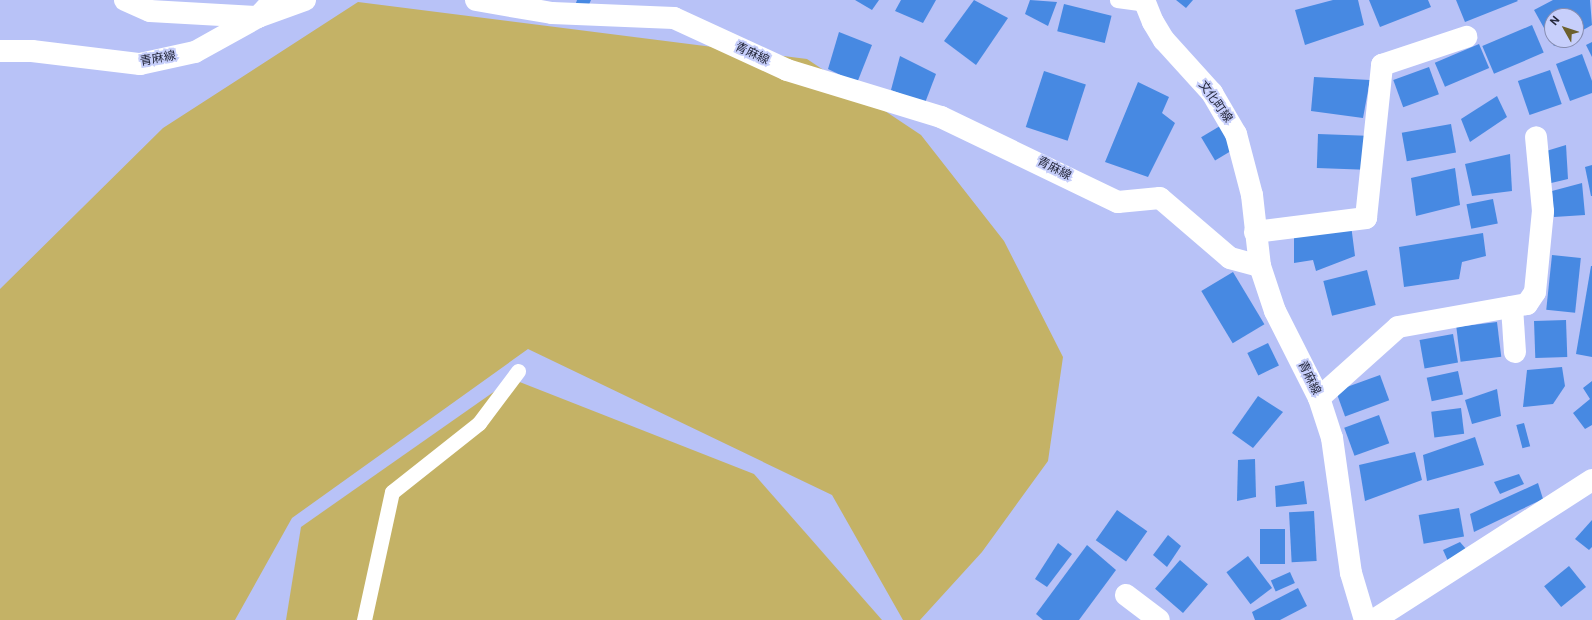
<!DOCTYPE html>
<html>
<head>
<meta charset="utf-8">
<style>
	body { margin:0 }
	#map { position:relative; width:1592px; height:620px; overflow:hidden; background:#b8c2f7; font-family:Roboto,"Noto Sans JP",sans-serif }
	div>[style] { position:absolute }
	.green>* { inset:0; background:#c4b266 }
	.building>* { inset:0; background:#4789e2; transform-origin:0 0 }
	.service>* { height:15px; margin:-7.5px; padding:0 7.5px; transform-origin:7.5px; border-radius:7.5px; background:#fff }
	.minor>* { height:22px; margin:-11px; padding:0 11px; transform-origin:11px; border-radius:11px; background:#fff }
	.tertiary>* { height:22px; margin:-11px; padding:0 11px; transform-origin:11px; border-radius:11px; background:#fff }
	span { translate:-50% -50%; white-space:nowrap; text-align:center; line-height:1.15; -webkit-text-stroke:4px #c7cffb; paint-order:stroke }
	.street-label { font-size:12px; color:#25283c }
	.north { position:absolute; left:1544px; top:8px; width:40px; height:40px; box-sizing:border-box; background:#c7cffb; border:1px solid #868caf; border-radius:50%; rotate:309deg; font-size:11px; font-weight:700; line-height:16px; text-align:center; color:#25283c }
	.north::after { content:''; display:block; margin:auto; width:14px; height:18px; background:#6c602d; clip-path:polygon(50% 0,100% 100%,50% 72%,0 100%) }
</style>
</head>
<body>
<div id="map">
	<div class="green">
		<div style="clip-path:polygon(358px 2px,807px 59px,921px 135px,1004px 241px,1063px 357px,1048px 461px,982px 552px,920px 620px,903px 620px,832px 495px,528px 349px,292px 518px,235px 620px,0 620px,0 289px,163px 128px)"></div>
		<div style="clip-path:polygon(512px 379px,754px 474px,882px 620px,286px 620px,301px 527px)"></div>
	</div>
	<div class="building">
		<div style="clip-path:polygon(577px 0,591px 0,588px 7px,576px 3px)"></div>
		<div style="clip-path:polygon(855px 0,879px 0,872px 10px)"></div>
		<div style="clip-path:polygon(901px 0,936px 0,923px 23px,895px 11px)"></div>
		<div style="clip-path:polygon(974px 0,1008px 18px,976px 65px,944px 41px)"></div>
		<div style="clip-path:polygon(1030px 0,1057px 2px,1048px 26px,1025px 14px)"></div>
		<div style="clip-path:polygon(1176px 0,1193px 0,1186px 8px)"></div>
		<div style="clip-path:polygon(1333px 0,1358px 0,1364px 25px,1305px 45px,1295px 10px)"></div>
		<div style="clip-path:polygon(1369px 0,1428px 0,1431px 7px,1380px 27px)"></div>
		<div style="clip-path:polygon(1456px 0,1517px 0,1518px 1px,1465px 22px)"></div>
		<div style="clip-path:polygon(1553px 0,1590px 0,1592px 25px,1576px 34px,1576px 16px,1552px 16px,1552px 40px,1565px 40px,1554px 46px,1534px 10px)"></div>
		<div style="left:1064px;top:4px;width:49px;height:28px;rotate:14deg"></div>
		<div style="left:1532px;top:25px;width:30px;height:54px;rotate:67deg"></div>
		<div style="clip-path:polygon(839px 32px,872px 45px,857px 83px,828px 69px)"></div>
		<div style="clip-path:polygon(1592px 42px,1592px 57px,1586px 45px)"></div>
		<div style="left:1479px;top:44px;width:26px;height:48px;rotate:67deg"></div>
		<div style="clip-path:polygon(1582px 54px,1592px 81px,1592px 93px,1570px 101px,1556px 64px)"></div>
		<div style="clip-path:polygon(900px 56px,936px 74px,925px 103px,891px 90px)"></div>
		<div style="left:1429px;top:67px;width:29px;height:38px;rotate:70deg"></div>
		<div style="left:1550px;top:70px;width:36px;height:34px;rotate:71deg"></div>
		<div style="left:1044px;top:71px;width:44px;height:59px;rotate:18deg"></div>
		<div style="clip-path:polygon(1314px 77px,1370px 80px,1363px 118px,1311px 111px)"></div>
		<div style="clip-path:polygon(1138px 82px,1169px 97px,1162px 113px,1175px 123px,1148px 177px,1105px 162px)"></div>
		<div style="clip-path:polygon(1497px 96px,1507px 117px,1470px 142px,1461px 119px)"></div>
		<div style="left:1451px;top:124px;width:29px;height:50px;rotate:80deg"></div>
		<div style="left:1220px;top:126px;width:27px;height:22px;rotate:59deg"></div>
		<div style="left:1318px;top:134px;width:48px;height:34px;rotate:2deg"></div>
		<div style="clip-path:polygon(1566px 145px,1568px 179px,1547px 184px,1543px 152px)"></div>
		<div style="clip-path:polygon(1510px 154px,1512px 191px,1472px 196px,1465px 164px)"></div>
		<div style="clip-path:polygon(1592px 165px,1592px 196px,1591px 196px,1585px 167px)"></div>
		<div style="clip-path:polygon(1455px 168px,1460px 205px,1416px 216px,1411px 178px)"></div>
		<div style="clip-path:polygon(1582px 183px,1585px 215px,1554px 217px,1552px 191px)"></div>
		<div style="left:1493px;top:199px;width:25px;height:27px;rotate:79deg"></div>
		<div style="clip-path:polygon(1351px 225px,1355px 256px,1316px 271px,1313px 260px,1294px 263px,1294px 235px)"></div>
		<div style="clip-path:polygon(1483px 233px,1486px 256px,1462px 262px,1459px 279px,1404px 287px,1399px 247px)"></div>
		<div style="left:1552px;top:255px;width:29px;height:55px;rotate:6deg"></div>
		<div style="clip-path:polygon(1591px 266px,1592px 266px,1592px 357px,1576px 354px)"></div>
		<div style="left:1367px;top:270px;width:36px;height:45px;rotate:76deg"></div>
		<div style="left:1233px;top:272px;width:61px;height:37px;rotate:59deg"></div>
		<div style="left:1566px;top:320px;width:37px;height:32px;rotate:88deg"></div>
		<div style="left:1497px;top:322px;width:35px;height:41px;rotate:83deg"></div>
		<div style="left:1453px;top:334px;width:29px;height:34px;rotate:80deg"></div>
		<div style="left:1268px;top:343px;width:25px;height:23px;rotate:64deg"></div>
		<div style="clip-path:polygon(1562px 367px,1565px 386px,1553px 404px,1523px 407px,1527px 370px)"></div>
		<div style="left:1458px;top:371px;width:24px;height:32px;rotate:78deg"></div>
		<div style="left:1380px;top:375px;width:27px;height:47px;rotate:70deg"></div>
		<div style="clip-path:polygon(1592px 381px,1592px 425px,1585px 429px,1573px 413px,1590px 399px,1583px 388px)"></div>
		<div style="clip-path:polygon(1497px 389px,1501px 416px,1472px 424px,1465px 400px)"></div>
		<div style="clip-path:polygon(1258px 396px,1283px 412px,1253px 448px,1232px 433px)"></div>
		<div style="left:1461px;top:408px;width:26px;height:30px;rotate:83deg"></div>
		<div style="left:1379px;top:415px;width:30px;height:37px;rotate:70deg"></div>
		<div style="left:1524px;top:423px;width:24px;height:8px;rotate:75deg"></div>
		<div style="clip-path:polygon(1475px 437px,1484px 465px,1427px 481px,1423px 455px)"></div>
		<div style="clip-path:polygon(1415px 452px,1422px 480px,1365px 501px,1359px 465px)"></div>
		<div style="clip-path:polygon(1255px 459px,1256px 497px,1237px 501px,1238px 460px)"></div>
		<div style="clip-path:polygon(1519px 474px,1524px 484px,1500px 494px,1494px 482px)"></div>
		<div style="clip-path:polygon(1304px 481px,1307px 504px,1276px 507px,1275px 486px)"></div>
		<div style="clip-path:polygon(1538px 483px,1543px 499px,1474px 532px,1470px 514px)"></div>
		<div style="left:1459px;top:508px;width:29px;height:41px;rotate:80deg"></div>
		<div style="left:1117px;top:510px;width:37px;height:37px;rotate:35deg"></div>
		<div style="left:1314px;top:511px;width:50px;height:25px;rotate:87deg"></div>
		<div style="clip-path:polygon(1592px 520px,1592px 547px,1589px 550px,1575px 539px)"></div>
		<div style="left:1260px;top:529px;width:25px;height:35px"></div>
		<div style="clip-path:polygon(1168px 535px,1181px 546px,1167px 567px,1153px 555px)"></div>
		<div style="clip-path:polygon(1460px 542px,1466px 549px,1448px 561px,1443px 550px)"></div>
		<div style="clip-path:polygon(1058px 543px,1072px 554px,1047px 587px,1035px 579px)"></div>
		<div style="clip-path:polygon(1087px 545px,1116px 570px,1079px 620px,1043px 620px,1036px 614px)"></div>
		<div style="left:1248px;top:556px;width:40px;height:27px;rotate:53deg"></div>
		<div style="left:1180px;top:560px;width:37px;height:38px;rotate:41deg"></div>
		<div style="left:1569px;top:566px;width:27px;height:32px;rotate:51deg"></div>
		<div style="left:1290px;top:572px;width:12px;height:21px;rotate:66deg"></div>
		<div style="clip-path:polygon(1298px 588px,1307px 606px,1280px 620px,1255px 620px,1252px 612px)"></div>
	</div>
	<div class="service">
		<div style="left:1117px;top:0;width:28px;rotate:8deg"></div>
		<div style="left:364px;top:620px;width:131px;rotate:-77.7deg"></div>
		<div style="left:392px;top:492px;width:111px;rotate:-38.4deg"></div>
		<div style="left:479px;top:423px;width:65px;rotate:-53.1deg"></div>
	</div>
	<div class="minor">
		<div style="left:125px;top:0;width:27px;rotate:24deg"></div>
		<div style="left:150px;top:11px;width:108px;rotate:3.2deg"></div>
		<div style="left:258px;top:17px;width:50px;rotate:-19.9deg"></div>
		<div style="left:476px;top:0;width:77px;rotate:9.7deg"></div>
		<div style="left:552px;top:13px;width:122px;rotate:2.3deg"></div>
		<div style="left:674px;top:18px;width:124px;rotate:24.7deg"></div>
		<div style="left:787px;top:70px;width:161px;rotate:17deg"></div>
		<div style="left:941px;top:117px;width:196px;rotate:25.7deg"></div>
		<div style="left:1118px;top:202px;width:42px;rotate:-5.4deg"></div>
		<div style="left:1160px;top:198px;width:92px;rotate:40.6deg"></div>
		<div style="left:1230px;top:258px;width:31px;rotate:15deg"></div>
		<div style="left:1255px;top:232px;width:112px;rotate:-7.2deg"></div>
		<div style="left:1366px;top:218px;width:154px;rotate:-84deg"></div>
		<div style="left:1382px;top:65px;width:89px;rotate:-18.4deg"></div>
		<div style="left:1512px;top:307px;width:45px;rotate:86.2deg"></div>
		<div style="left:1319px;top:398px;width:106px;rotate:-41.9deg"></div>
		<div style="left:1398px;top:327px;width:131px;rotate:-10.1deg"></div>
		<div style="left:1527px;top:304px;width:14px;rotate:-56deg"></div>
		<div style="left:1535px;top:292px;width:81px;rotate:-84.4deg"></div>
		<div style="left:1543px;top:211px;width:74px;rotate:-95.4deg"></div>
		<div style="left:1126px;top:595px;width:41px;rotate:37.1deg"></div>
		<div style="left:1374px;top:620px;width:259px;rotate:-32.7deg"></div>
	</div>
	<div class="tertiary">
		<div style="left:1144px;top:0;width:24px;rotate:68deg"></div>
		<div style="left:1153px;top:22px;width:21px;rotate:59deg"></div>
		<div style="left:1164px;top:40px;width:72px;rotate:47.8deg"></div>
		<div style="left:1212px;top:93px;width:48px;rotate:59.7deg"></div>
		<div style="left:1236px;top:134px;width:63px;rotate:75.3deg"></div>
		<div style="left:1252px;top:195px;width:71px;rotate:83.6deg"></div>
		<div style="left:1260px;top:266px;width:47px;rotate:71.6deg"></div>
		<div style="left:1275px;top:311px;width:97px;rotate:63.2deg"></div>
		<div style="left:1319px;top:398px;width:42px;rotate:72deg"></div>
		<div style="left:1332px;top:438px;width:136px;rotate:82deg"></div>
		<div style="left:1351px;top:573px;width:49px;rotate:73.4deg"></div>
		<div style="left:0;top:51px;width:32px"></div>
		<div style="left:32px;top:51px;width:109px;rotate:6.9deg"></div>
		<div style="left:140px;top:64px;width:56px;rotate:-12.3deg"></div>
		<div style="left:195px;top:52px;width:72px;rotate:-29.1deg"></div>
		<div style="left:258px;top:17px;width:23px;rotate:-47deg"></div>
	</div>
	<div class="street-label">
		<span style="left:752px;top:54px;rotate:25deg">青麻線</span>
		<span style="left:158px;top:59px;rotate:-10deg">青麻線</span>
		<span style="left:1215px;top:102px;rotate:54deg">文化町線</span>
		<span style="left:1054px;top:169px;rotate:27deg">青麻線</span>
		<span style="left:1309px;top:378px;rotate:64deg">青麻線</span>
	</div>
	<div class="north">N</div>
</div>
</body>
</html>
